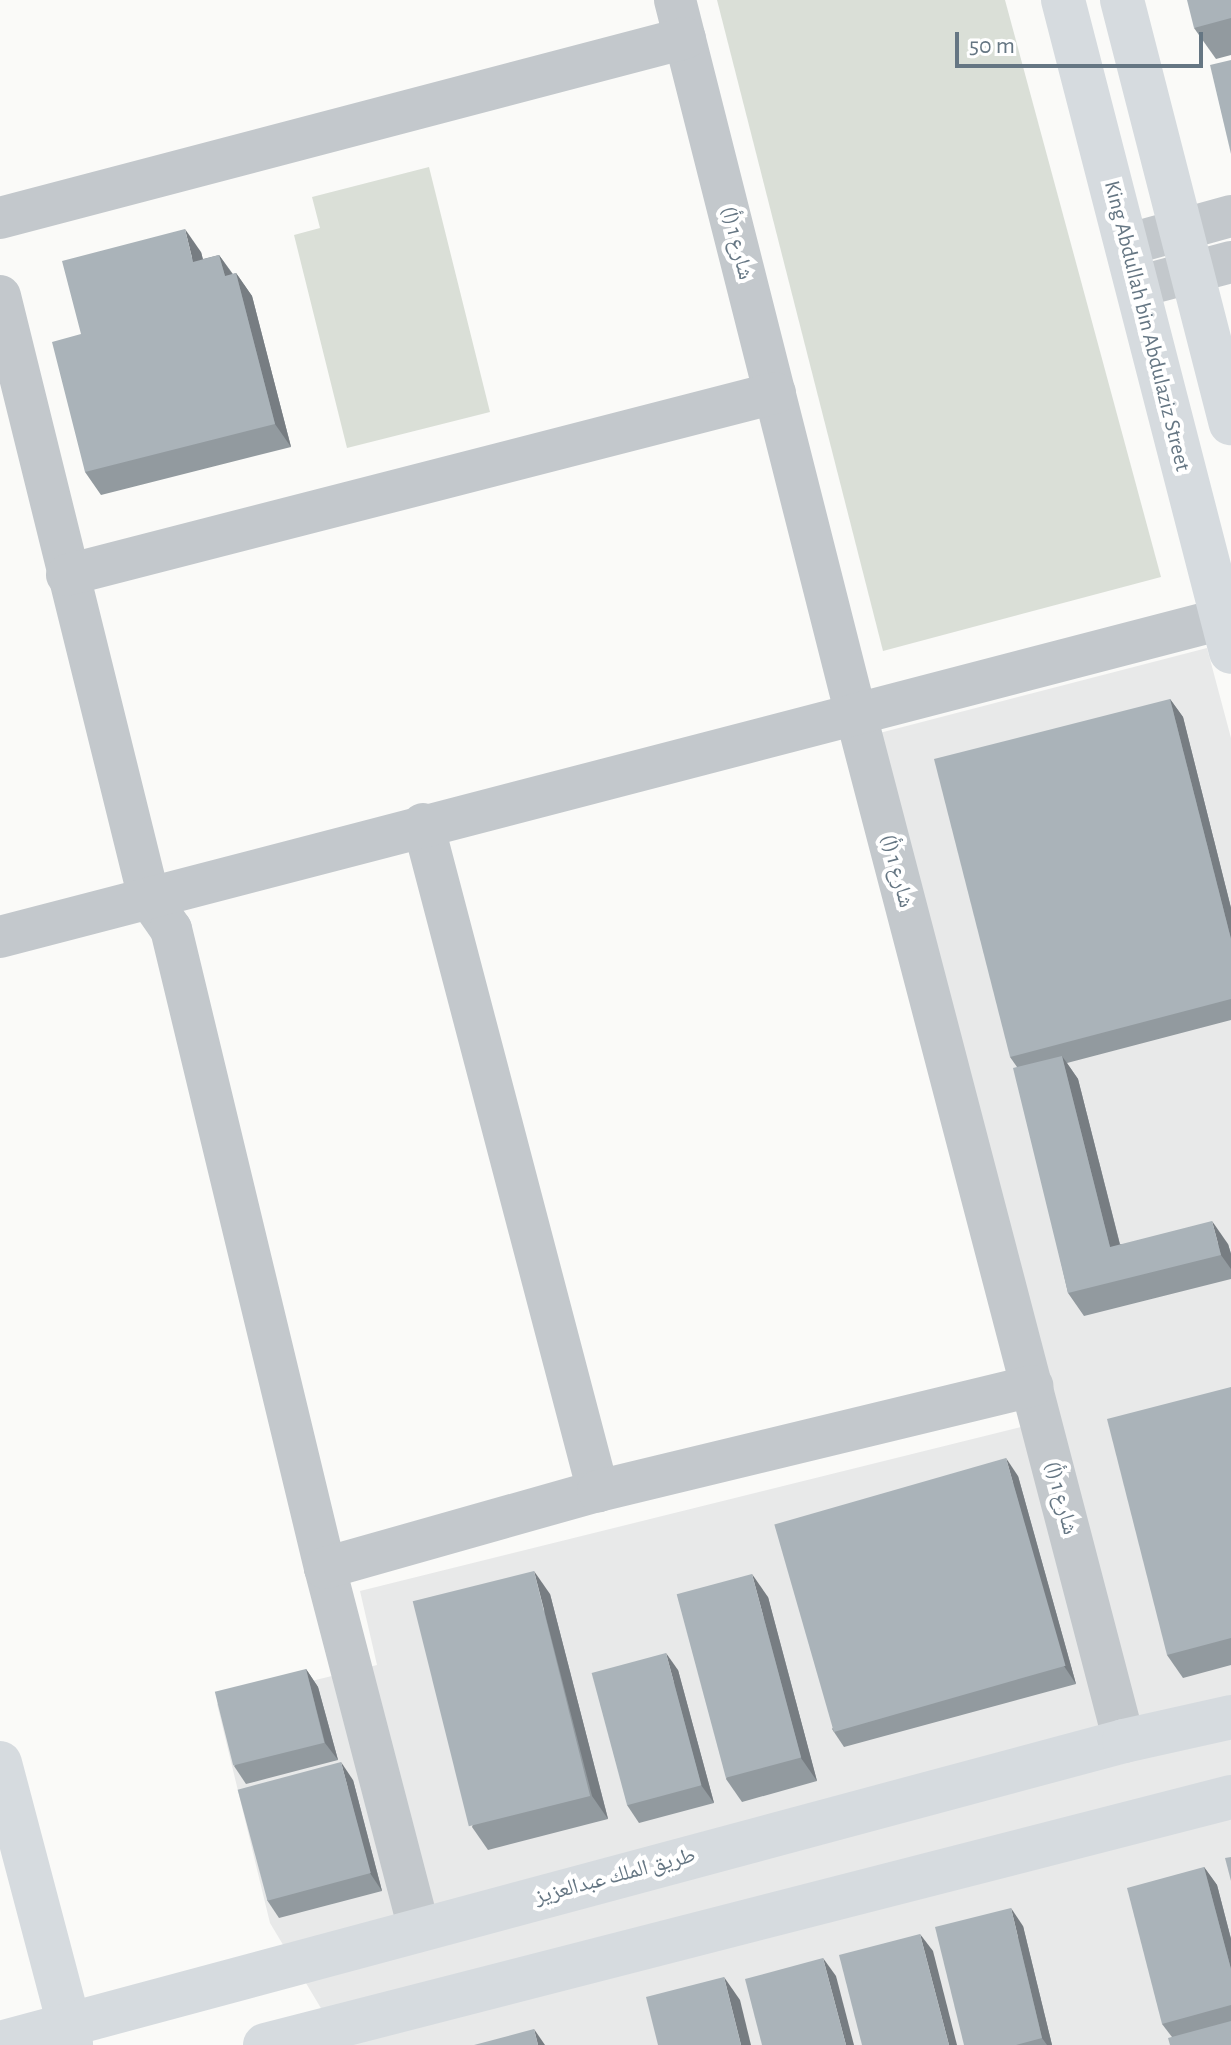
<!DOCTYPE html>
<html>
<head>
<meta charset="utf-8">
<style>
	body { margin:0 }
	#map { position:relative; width:1231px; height:2045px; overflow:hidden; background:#fafaf8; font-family:"Alegreya Sans","Noto Naskh Arabic",sans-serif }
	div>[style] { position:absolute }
	.built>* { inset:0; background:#e8e9e9 }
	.green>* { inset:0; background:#dadfd7 }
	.minor>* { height:42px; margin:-21px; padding:0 21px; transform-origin:21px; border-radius:21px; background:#c3c8cc }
	.major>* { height:44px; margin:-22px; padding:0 22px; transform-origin:22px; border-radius:22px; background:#d6dbdf }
	.wall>* { inset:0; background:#929a9f }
	.shaded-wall>* { inset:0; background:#777d82 }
	.building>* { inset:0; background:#aab3b9; transform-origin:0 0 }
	span { translate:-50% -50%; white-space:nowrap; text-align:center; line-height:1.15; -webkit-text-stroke:8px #fff; paint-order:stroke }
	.street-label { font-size:22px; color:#657683 }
	.scale { position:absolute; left:955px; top:32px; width:248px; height:36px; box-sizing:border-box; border:4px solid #657683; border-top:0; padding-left:10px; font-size:24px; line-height:28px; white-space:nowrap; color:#657683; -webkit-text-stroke:6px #fff; paint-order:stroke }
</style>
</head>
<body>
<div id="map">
	<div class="built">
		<div style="clip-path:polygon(1207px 648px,1231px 738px,1231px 2031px,1173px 2045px,343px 2045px,270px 1923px,217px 1704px,377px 1665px,360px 1591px,1025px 1426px,845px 742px)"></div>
	</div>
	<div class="green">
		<div style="clip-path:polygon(717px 0,1005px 0,1161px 577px,883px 651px)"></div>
		<div style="clip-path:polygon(429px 167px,490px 412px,347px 448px,294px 235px,320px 228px,312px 197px)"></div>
	</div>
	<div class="minor">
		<div style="left:675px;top:0;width:738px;rotate:75.79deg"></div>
		<div style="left:856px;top:715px;width:1060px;rotate:75.36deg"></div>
		<div style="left:0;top:218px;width:708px;rotate:-14.72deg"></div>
		<div style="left:1126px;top:245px;width:109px;rotate:-15.4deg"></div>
		<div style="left:1137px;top:287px;width:97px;rotate:-14.9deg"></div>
		<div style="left:0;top:296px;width:620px;rotate:76.1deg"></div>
		<div style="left:149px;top:898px;width:38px;rotate:55deg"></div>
		<div style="left:171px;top:929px;width:657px;rotate:76.45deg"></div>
		<div style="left:325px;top:1568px;width:372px;rotate:75.4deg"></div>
		<div style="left:67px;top:575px;width:731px;rotate:-14.42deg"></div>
		<div style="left:423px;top:824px;width:690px;rotate:75.3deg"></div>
		<div style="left:0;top:937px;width:1263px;rotate:-14.59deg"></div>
		<div style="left:325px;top:1568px;width:284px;rotate:-15.8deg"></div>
		<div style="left:598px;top:1491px;width:447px;rotate:-13.6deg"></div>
	</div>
	<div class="major">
		<div style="left:1063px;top:0;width:673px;rotate:75.55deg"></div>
		<div style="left:1122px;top:0;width:437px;rotate:75.6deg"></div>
		<div style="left:0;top:1763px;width:271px;rotate:75.2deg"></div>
		<div style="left:69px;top:2025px;width:20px;rotate:84deg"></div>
		<div style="left:0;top:2043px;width:1164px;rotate:-15.04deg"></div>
		<div style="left:1124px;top:1741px;width:110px;rotate:-12.6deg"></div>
		<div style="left:265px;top:2045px;width:997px;rotate:-14.4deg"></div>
	</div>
	<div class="wall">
		<div style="clip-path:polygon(1231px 0,1231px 55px,1216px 59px,1194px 28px)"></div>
		<div style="clip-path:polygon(201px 252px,203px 259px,219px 255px,233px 274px,236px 273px,252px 296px,291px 447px,101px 495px,85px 472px,81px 334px)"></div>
		<div style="clip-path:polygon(1170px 699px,1183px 717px,1231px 908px,1231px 1020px,1067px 1063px,1078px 1079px,1120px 1244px,1228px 1244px,1231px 1254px,1231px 1279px,1084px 1316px,1068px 1293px,1017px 1067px,1010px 1057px)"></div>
		<div style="clip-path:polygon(1231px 1387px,1231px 1665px,1183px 1678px,1167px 1655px)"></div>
		<div style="clip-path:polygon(1018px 1476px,1076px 1684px,844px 1747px,832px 1729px)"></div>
		<div style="clip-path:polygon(550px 1594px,608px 1819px,488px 1850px,472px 1827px)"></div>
		<div style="clip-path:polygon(768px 1597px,817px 1781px,742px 1802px,726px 1779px)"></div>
		<div style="clip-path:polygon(306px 1669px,318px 1687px,338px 1760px,246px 1784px,234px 1766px)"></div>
		<div style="clip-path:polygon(678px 1670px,714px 1803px,639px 1823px,627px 1805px)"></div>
		<div style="clip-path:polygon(353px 1780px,382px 1891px,279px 1918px,267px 1900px)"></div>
		<div style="clip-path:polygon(1204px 1867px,1217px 1885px,1231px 1939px,1231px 2045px,1172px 2037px,1162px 2024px)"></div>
		<div style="clip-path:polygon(1023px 1926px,1052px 2045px,964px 2045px)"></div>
	</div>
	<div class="shaded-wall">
		<div style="clip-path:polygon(185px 229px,201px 252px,209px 285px,193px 262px)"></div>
		<div style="clip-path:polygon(219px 255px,235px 278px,225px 276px)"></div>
		<div style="clip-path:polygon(236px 273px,252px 296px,291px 447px,275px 424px)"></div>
		<div style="clip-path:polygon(1170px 699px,1183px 717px,1231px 908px,1231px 939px)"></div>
		<div style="clip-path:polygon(1062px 1056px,1078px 1079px,1126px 1269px,1110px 1247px)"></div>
		<div style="clip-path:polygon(1212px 1221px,1228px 1244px,1231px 1254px,1231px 1269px,1221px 1255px)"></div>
		<div style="clip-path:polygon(1006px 1458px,1018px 1476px,1076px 1684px,1064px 1666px)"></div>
		<div style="clip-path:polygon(534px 1571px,550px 1594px,608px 1819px,592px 1796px)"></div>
		<div style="clip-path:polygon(752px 1574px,768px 1597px,817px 1781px,801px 1758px)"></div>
		<div style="clip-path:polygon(666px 1653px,678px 1670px,714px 1803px,701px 1785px)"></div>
		<div style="clip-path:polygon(306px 1669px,318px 1687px,338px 1760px,325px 1743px)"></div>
		<div style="clip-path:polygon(341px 1762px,353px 1780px,382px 1891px,370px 1873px)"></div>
		<div style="clip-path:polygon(1204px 1867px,1217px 1885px,1231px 1939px,1231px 1969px)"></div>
		<div style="clip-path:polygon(1011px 1908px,1023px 1926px,1052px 2045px,1047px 2045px,1042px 2038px)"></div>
		<div style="clip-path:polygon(920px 1934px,933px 1951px,957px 2045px,949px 2045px)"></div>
		<div style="clip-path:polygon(823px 1958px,836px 1976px,854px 2045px,846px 2045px)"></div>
		<div style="clip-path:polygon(724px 1977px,740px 2000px,751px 2045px,741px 2045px)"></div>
		<div style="clip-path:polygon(534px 2029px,545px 2045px,538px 2045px)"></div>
	</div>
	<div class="building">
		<div style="clip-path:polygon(1187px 0,1231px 0,1231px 18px,1194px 28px)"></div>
		<div style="clip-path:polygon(1231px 60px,1231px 154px,1210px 65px)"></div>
		<div style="clip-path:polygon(185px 229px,193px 262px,219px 255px,225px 276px,236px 273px,275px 424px,85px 472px,52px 342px,81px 334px,62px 261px)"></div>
		<div style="clip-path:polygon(1170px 699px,1231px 939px,1231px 999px,1010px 1057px,934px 759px)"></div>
		<div style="clip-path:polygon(1062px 1056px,1110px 1247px,1212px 1221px,1221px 1255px,1068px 1293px,1013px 1068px)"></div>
		<div style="clip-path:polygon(1231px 1387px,1231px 1638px,1167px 1655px,1107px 1419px)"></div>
		<div style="left:1006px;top:1458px;width:216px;height:241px;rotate:74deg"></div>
		<div style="left:534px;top:1571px;width:232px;height:125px;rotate:76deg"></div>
		<div style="left:752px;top:1574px;width:190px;height:78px;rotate:75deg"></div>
		<div style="left:666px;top:1653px;width:137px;height:77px;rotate:75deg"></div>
		<div style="left:306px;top:1669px;width:76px;height:94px;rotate:76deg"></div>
		<div style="left:341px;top:1762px;width:115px;height:107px;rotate:75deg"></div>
		<div style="clip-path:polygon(1231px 1857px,1231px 1881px,1225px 1858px)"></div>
		<div style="clip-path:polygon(1204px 1867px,1231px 1969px,1231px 2005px,1162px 2024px,1127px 1888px)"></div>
		<div style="clip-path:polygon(1011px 1908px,1042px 2038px,1016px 2045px,964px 2045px,935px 1927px)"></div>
		<div style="clip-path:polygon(920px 1934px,949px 2045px,862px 2045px,839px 1955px)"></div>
		<div style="clip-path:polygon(823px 1958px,846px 2045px,762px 2045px,745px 1979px)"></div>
		<div style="clip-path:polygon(724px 1977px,741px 2045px,658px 2045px,646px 1997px)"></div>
		<div style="clip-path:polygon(1231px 2021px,1231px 2045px,1170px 2045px,1168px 2038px)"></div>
		<div style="clip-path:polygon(534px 2029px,538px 2045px,474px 2045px)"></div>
	</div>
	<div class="street-label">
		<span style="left:737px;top:243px;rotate:76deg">شارع 1 (أ)</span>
		<span style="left:1147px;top:326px;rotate:76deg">King Abdullah bin Abdulaziz Street</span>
		<span style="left:897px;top:871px;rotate:75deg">شارع 1 (أ)</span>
		<span style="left:1061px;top:1498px;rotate:75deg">شارع 1 (أ)</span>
		<span style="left:615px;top:1876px;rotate:-15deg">طريق الملك عبدالعزيز</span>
	</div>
	<div class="scale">50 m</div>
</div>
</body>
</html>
